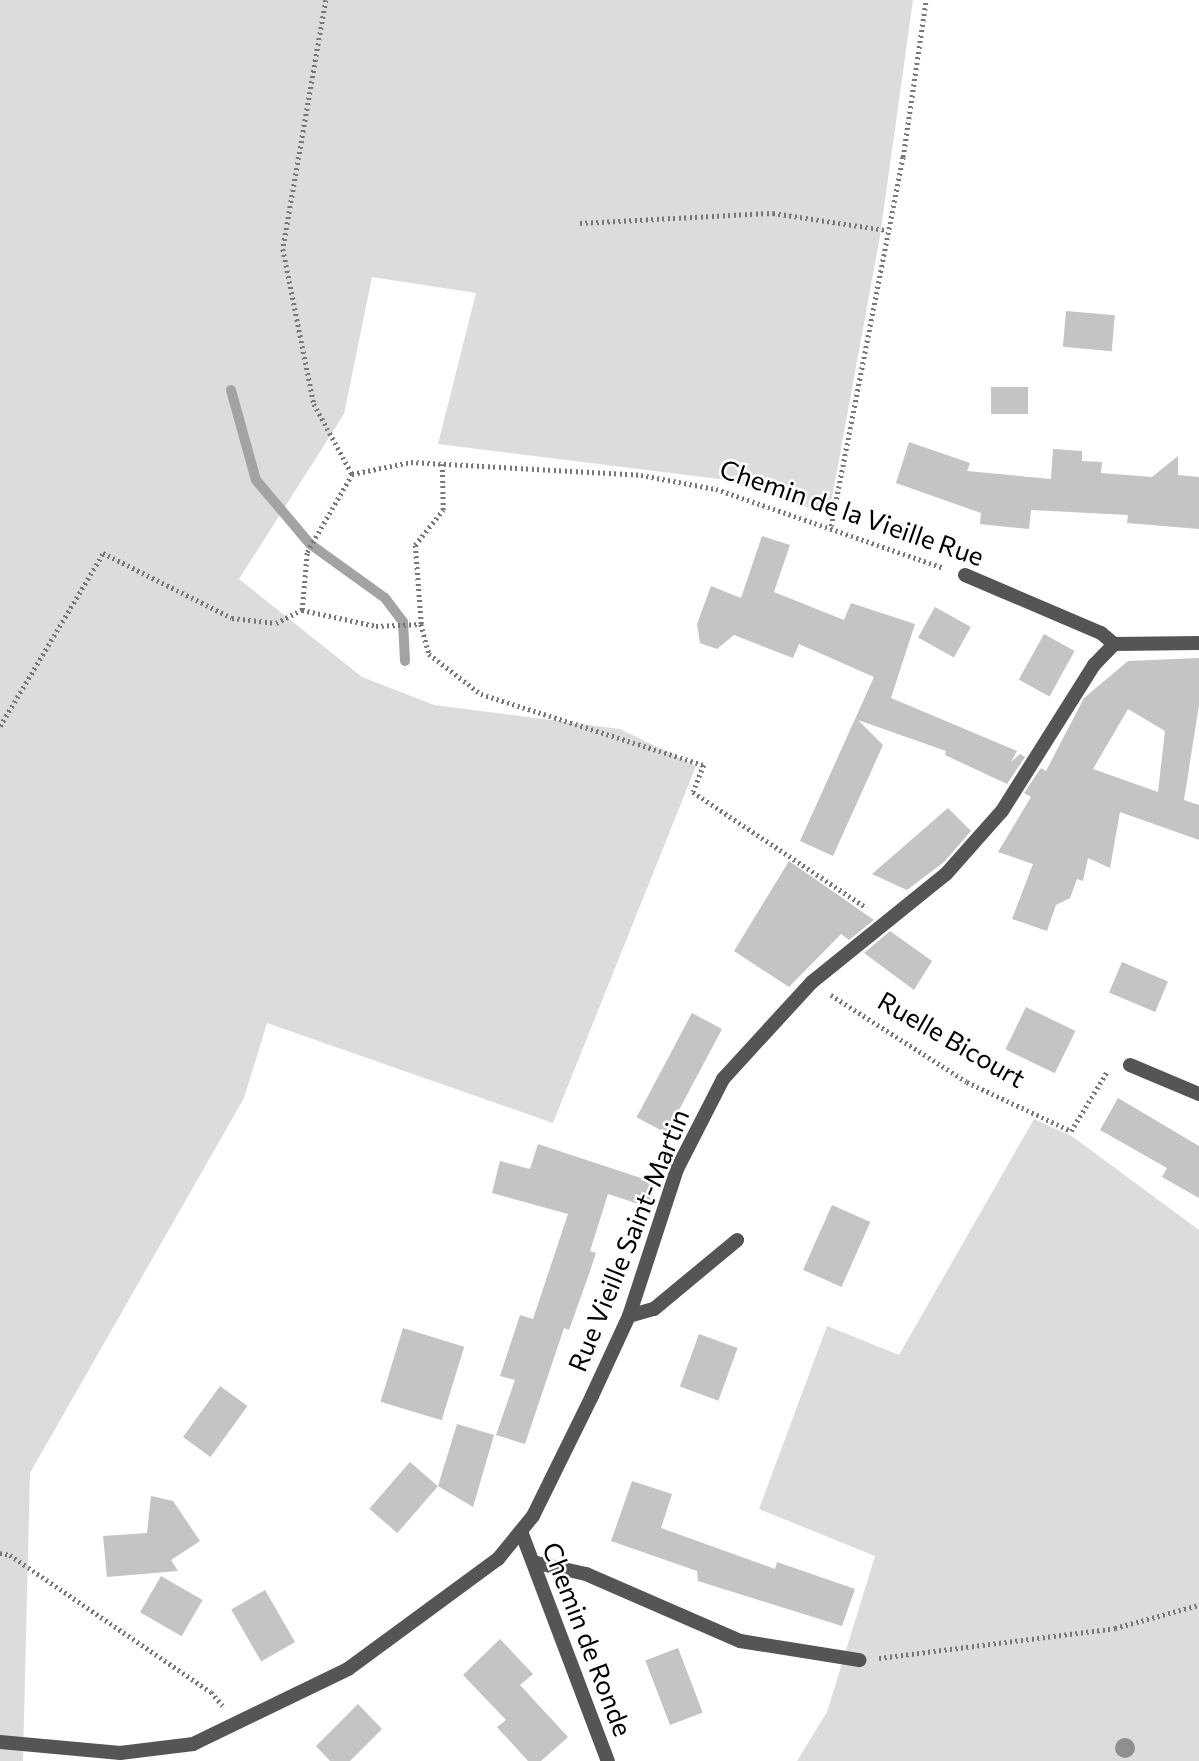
<!DOCTYPE html>
<html>
<head>
<meta charset="utf-8">
<style>
	body { margin:0 }
	#map { position:relative; width:1199px; height:1761px; overflow:hidden; background:#fff; font-family:Commissioner,sans-serif }
	div>[style] { position:absolute }
	.green>* { inset:0; background:#dcdcdc }
	.stream>* { height:10px; margin:-5px; padding:0 5px; transform-origin:5px; border-radius:5px; background:#a3a3a3 }
	.building>* { inset:0; background:#c4c4c4; transform-origin:0 0 }
	.path>* { height:4.5px; margin-top:-2.25px; transform-origin:0; background:repeating-linear-gradient(90deg,#777 0 2px,transparent 0 5.5px) }
	.lane>* { height:14px; margin:-7px; padding:0 7px; transform-origin:7px; border-radius:7px; background:#555 }
	.street>* { height:14px; margin:-7px; padding:0 7px; transform-origin:7px; border-radius:7px; background:#555 }
	.trees>* { width:20px; height:20px; margin:-10px; border-radius:50%; background:#8f8f8f }
	span { translate:-50% -50%; white-space:nowrap; text-align:center; line-height:1.15; -webkit-text-stroke:5px #fff; paint-order:stroke }
	.street-label { font-size:26px; color:#000 }
</style>
</head>
<body>
<div id="map">
	<div class="green">
		<div style="clip-path:polygon(0 0,913px 0,880px 236px,829px 514px,719px 479px,438px 444px,476px 293px,372px 277px,344px 414px,239px 579px,362px 677px,434px 705px,620px 729px,696px 766px,553px 1123px,267px 1023px,244px 1098px,30px 1473px,23px 1761px,0 1761px)"></div>
		<div style="clip-path:polygon(1034px 1119px,1073px 1137px,1199px 1230px,1199px 1761px,797px 1761px,827px 1712px,875px 1556px,759px 1509px,827px 1326px,899px 1355px)"></div>
	</div>
	<div class="stream">
		<div style="left:231px;top:390px;width:93px;rotate:74.5deg"></div>
		<div style="left:256px;top:480px;width:84px;rotate:49.8deg"></div>
		<div style="left:310px;top:544px;width:92px;rotate:35.8deg"></div>
		<div style="left:385px;top:598px;width:30px;rotate:53deg"></div>
		<div style="left:403px;top:622px;width:39px;rotate:87deg"></div>
	</div>
	<div class="building">
		<div style="left:1066px;top:311px;width:49px;height:36px;rotate:5deg"></div>
		<div style="left:991px;top:387px;width:37px;height:27px"></div>
		<div style="clip-path:polygon(909px 442px,970px 463px,967px 471px,1051px 479px,1053px 449px,1082px 451px,1082px 461px,1102px 462px,1101px 473px,1152px 477px,1178px 456px,1178px 475px,1199px 477px,1199px 529px,1127px 523px,1128px 515px,1031px 510px,1029px 529px,980px 524px,981px 513px,896px 483px)"></div>
		<div style="clip-path:polygon(762px 536px,790px 545px,774px 592px,844px 620px,851px 603px,915px 624px,891px 698px,1017px 751px,1011px 762px,1020px 754px,1025px 757px,1007px 784px,945px 755px,946px 751px,858px 720px,883px 745px,833px 856px,800px 841px,874px 677px,799px 644px,793px 658px,734px 635px,717px 649px,700px 643px,697px 624px,711px 586px,741px 598px)"></div>
		<div style="left:935px;top:607px;width:41px;height:35px;rotate:29deg"></div>
		<div style="left:1044px;top:634px;width:35px;height:52px;rotate:29deg"></div>
		<div style="clip-path:polygon(evenodd,1199px 658px,1199px 705px,1184px 800px,1199px 805px,1199px 840px,1120px 812px,1110px 868px,1088px 858px,1083px 881px,1077px 879px,1070px 898px,1056px 905px,1047px 931px,1012px 919px,1033px 864px,998px 852px,1031px 797px,1024px 793px,1041px 768px,1046px 771px,1084px 698px,1128px 661px,1199px 658px,1128px 709px,1165px 731px,1158px 792px,1093px 769px,1128px 709px)"></div>
		<div style="clip-path:polygon(948px 808px,971px 831px,944px 862px,907px 890px,872px 874px)"></div>
		<div style="clip-path:polygon(789px 861px,874px 920px,849px 940px,841px 934px,789px 987px,734px 951px)"></div>
		<div style="clip-path:polygon(890px 931px,932px 961px,914px 990px,864px 953px)"></div>
		<div style="left:1122px;top:962px;width:50px;height:33px;rotate:23deg"></div>
		<div style="left:1026px;top:1007px;width:55px;height:47px;rotate:26deg"></div>
		<div style="left:692px;top:1013px;width:34px;height:118px;rotate:28deg"></div>
		<div style="clip-path:polygon(1118px 1098px,1199px 1146px,1199px 1198px,1162px 1177px,1167px 1168px,1100px 1130px)"></div>
		<div style="clip-path:polygon(538px 1144px,653px 1182px,653px 1193px,648px 1207px,608px 1194px,590px 1251px,596px 1253px,589px 1274px,569px 1330px,564px 1328px,525px 1444px,496px 1435px,515px 1380px,500px 1376px,520px 1315px,533px 1319px,568px 1214px,492px 1193px,500px 1161px,530px 1169px)"></div>
		<div style="left:832px;top:1205px;width:42px;height:71px;rotate:24deg"></div>
		<div style="left:403px;top:1328px;width:64px;height:77px;rotate:17deg"></div>
		<div style="left:699px;top:1334px;width:41px;height:56px;rotate:20deg"></div>
		<div style="left:220px;top:1386px;width:34px;height:63px;rotate:36deg"></div>
		<div style="clip-path:polygon(457px 1424px,494px 1435px,473px 1507px,438px 1486px)"></div>
		<div style="left:410px;top:1462px;width:37px;height:62px;rotate:41deg"></div>
		<div style="clip-path:polygon(632px 1481px,672px 1494px,661px 1528px,775px 1569px,777px 1562px,855px 1589px,842px 1626px,698px 1581px,697px 1571px,611px 1541px)"></div>
		<div style="clip-path:polygon(151px 1496px,173px 1501px,200px 1541px,171px 1560px,178px 1571px,107px 1577px,103px 1536px,147px 1533px)"></div>
		<div style="left:161px;top:1576px;width:48px;height:42px;rotate:30deg"></div>
		<div style="left:265px;top:1590px;width:60px;height:39px;rotate:60deg"></div>
		<div style="clip-path:polygon(500px 1639px,533px 1674px,520px 1685px,568px 1737px,541px 1761px,528px 1761px,497px 1727px,506px 1720px,463px 1675px)"></div>
		<div style="left:678px;top:1648px;width:69px;height:35px;rotate:69deg"></div>
		<div style="clip-path:polygon(358px 1704px,382px 1729px,350px 1761px,330px 1761px,316px 1746px)"></div>
	</div>
	<div class="path">
		<div style="left:326px;top:0;width:253px;rotate:99.8deg"></div>
		<div style="left:283px;top:249px;width:158px;rotate:78.7deg"></div>
		<div style="left:314px;top:404px;width:80px;rotate:61.5deg"></div>
		<div style="left:580px;top:223px;width:193px;rotate:-3deg"></div>
		<div style="left:773px;top:213px;width:113px;rotate:8.6deg"></div>
		<div style="left:352px;top:474px;width:60px;rotate:-11.5deg"></div>
		<div style="left:411px;top:462px;width:230px;rotate:3.2deg"></div>
		<div style="left:641px;top:475px;width:76px;rotate:10.6deg"></div>
		<div style="left:716px;top:489px;width:241px;rotate:19.1deg"></div>
		<div style="left:831px;top:526px;width:376px;rotate:-79deg"></div>
		<div style="left:903px;top:157px;width:159px;rotate:-81.7deg"></div>
		<div style="left:302px;top:610px;width:76px;rotate:12.2deg"></div>
		<div style="left:376px;top:626px;width:45px;rotate:-2.5deg"></div>
		<div style="left:421px;top:624px;width:31px;rotate:75deg"></div>
		<div style="left:429px;top:654px;width:66px;rotate:37.6deg"></div>
		<div style="left:481px;top:694px;width:234px;rotate:17.7deg"></div>
		<div style="left:704px;top:765px;width:29px;rotate:112deg"></div>
		<div style="left:693px;top:792px;width:209px;rotate:33.7deg"></div>
		<div style="left:421px;top:624px;width:79px;rotate:-94.3deg"></div>
		<div style="left:415px;top:545px;width:45px;rotate:-51.3deg"></div>
		<div style="left:443px;top:510px;width:46px;rotate:-91.2deg"></div>
		<div style="left:0;top:726px;width:201px;rotate:-59.2deg"></div>
		<div style="left:103px;top:553px;width:144px;rotate:26.7deg"></div>
		<div style="left:232px;top:618px;width:44px;rotate:6.5deg"></div>
		<div style="left:276px;top:623px;width:29px;rotate:-27deg"></div>
		<div style="left:302px;top:610px;width:58px;rotate:-85.1deg"></div>
		<div style="left:307px;top:552px;width:90px;rotate:-60deg"></div>
		<div style="left:831px;top:995px;width:161px;rotate:32.6deg"></div>
		<div style="left:967px;top:1082px;width:115px;rotate:25.2deg"></div>
		<div style="left:1071px;top:1131px;width:71px;rotate:-58.8deg"></div>
		<div style="left:0;top:1553px;width:10px;rotate:11deg"></div>
		<div style="left:10px;top:1555px;width:243px;rotate:34.3deg"></div>
		<div style="left:211px;top:1692px;width:18px;rotate:49deg"></div>
		<div style="left:879px;top:1658px;width:238px;rotate:-7.2deg"></div>
		<div style="left:1115px;top:1628px;width:87px;rotate:-15.3deg"></div>
	</div>
	<div class="lane">
		<div style="left:1130px;top:1065px;width:75px;rotate:22.8deg"></div>
		<div style="left:629px;top:1316px;width:26px;rotate:-16deg"></div>
		<div style="left:654px;top:1309px;width:108px;rotate:-39.7deg"></div>
		<div style="left:537px;top:1563px;width:50px;rotate:12.7deg"></div>
		<div style="left:586px;top:1574px;width:168px;rotate:23.5deg"></div>
		<div style="left:740px;top:1641px;width:121px;rotate:9.1deg"></div>
	</div>
	<div class="street">
		<div style="left:965px;top:575px;width:148px;rotate:23.1deg"></div>
		<div style="left:1101px;top:633px;width:17px;rotate:40deg"></div>
		<div style="left:522px;top:1534px;width:243px;rotate:69.3deg"></div>
		<div style="left:0;top:1742px;width:121px;rotate:5.2deg"></div>
		<div style="left:120px;top:1753px;width:74px;rotate:-7deg"></div>
		<div style="left:193px;top:1744px;width:172px;rotate:-25.8deg"></div>
		<div style="left:348px;top:1669px;width:186px;rotate:-36.3deg"></div>
		<div style="left:498px;top:1559px;width:55px;rotate:-50.9deg"></div>
		<div style="left:533px;top:1516px;width:134px;rotate:-63.8deg"></div>
		<div style="left:592px;top:1396px;width:88px;rotate:-65.2deg"></div>
		<div style="left:629px;top:1316px;width:155px;rotate:-71.9deg"></div>
		<div style="left:677px;top:1169px;width:101px;rotate:-62.9deg"></div>
		<div style="left:723px;top:1079px;width:132px;rotate:-47.5deg"></div>
		<div style="left:812px;top:982px;width:172px;rotate:-38.9deg"></div>
		<div style="left:946px;top:874px;width:84px;rotate:-48.4deg"></div>
		<div style="left:1002px;top:811px;width:173px;rotate:-57.8deg"></div>
		<div style="left:1094px;top:665px;width:29px;rotate:-46deg"></div>
		<div style="left:1114px;top:644px;width:85px;rotate:-0.7deg"></div>
	</div>
	<div class="trees">
		<div style="left:1125px;top:1748px"></div>
	</div>
	<div class="street-label">
		<span style="left:852px;top:512px;rotate:19deg">Chemin de la Vieille Rue</span>
		<span style="left:952px;top:1039px;rotate:30deg">Ruelle Bicourt</span>
		<span style="left:628px;top:1240px;rotate:-68deg">Rue Vieille Saint-Martin</span>
		<span style="left:588px;top:1639px;rotate:69deg">Chemin de Ronde</span>
	</div>
</div>
</body>
</html>
